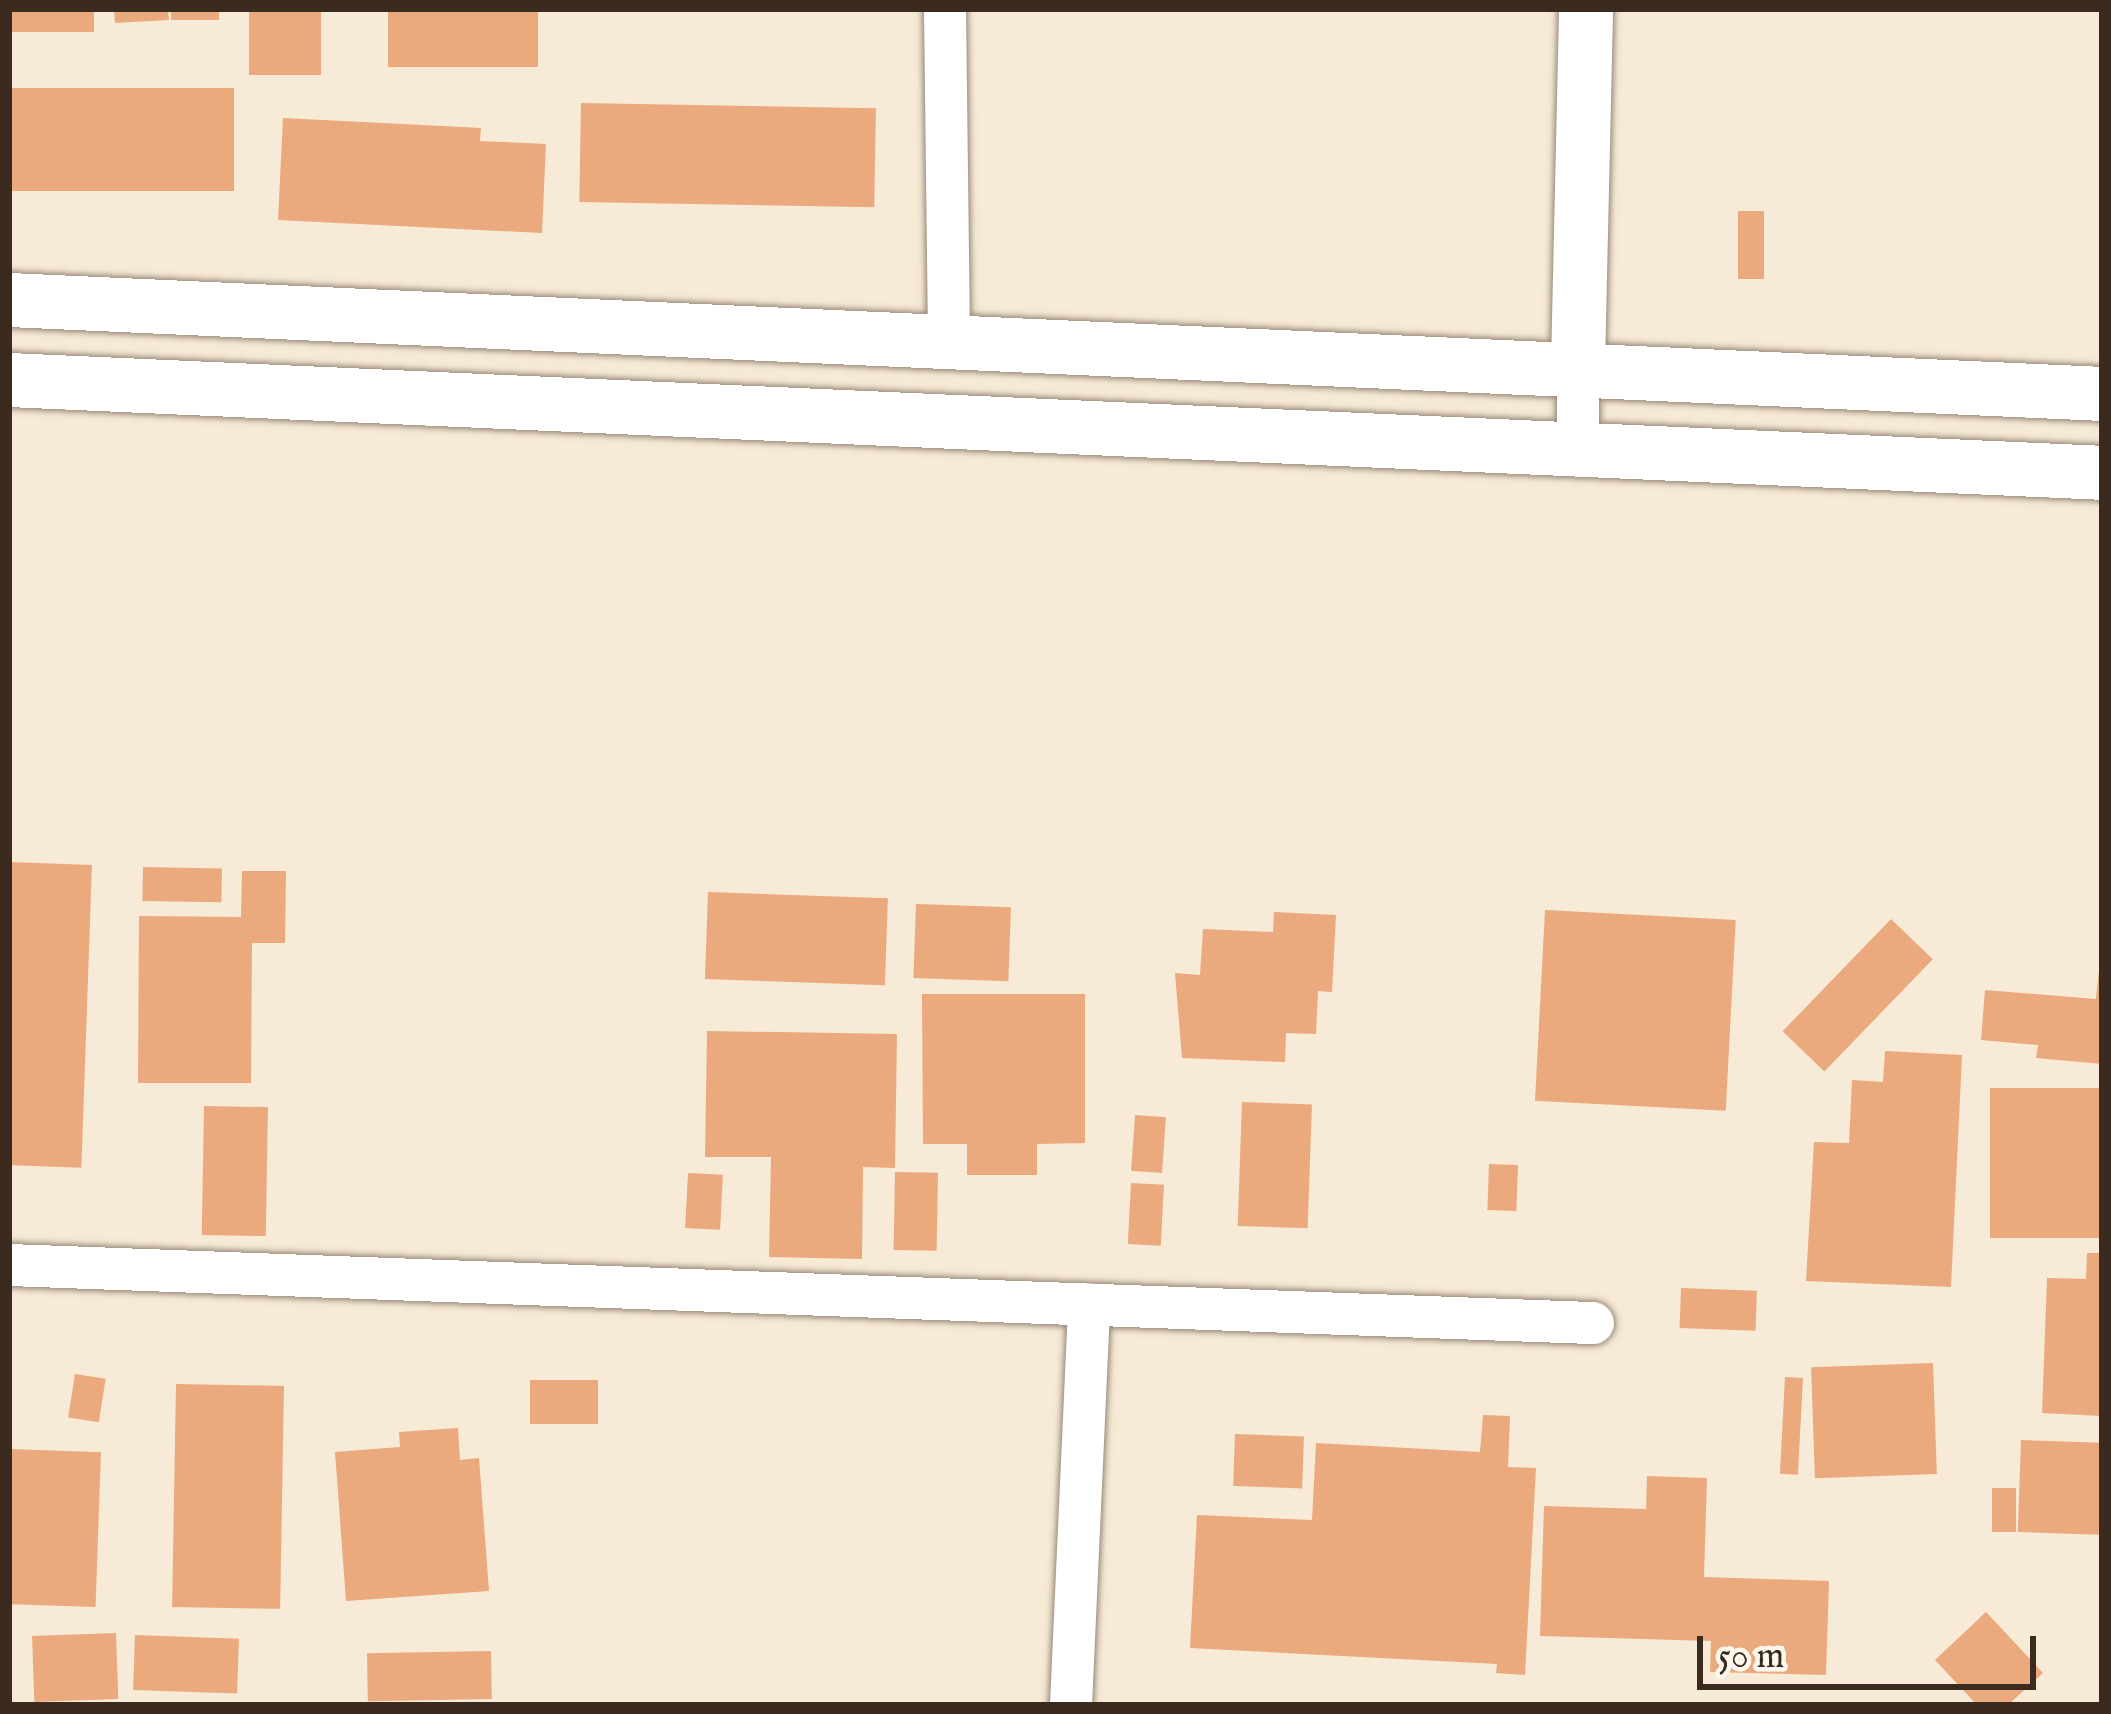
<!DOCTYPE html>
<html>
<head>
<meta charset="utf-8">
<style>
	body { margin:0 }
	#map { position:relative; width:2111px; height:1714px; overflow:hidden; background:#f7ead6; font-family:"IM FELL English",serif }
	div>[style] { position:absolute }
	.building>* { inset:0; background:#eba97e; transform-origin:0 0 }
	.roads { filter:drop-shadow(0 0 3px #998a7a) drop-shadow(0 0 3px #998a7a) }
	.minor>* { height:42px; margin:-21px; padding:0 21px; transform-origin:21px; border-radius:21px; background:#fff }
	.tertiary>* { height:54px; margin:-27px; padding:0 27px; transform-origin:27px; border-radius:27px; background:#fff }
	span { translate:-50% -50%; white-space:nowrap; text-align:center; line-height:1.15; -webkit-text-stroke:9px #fbf7ec; paint-order:stroke }
	.frame { position:absolute; inset:0; border:12px solid #3b2a1e; pointer-events:none }
	.scale { position:absolute; left:1697px; top:1636px; width:339px; height:54px; box-sizing:border-box; border:6px solid #3b2a1e; border-top:0; padding-left:15px; font-size:36px; line-height:42px; white-space:nowrap; color:#3b2a1e; -webkit-text-stroke:9px #fbf7ec; paint-order:stroke }
</style>
</head>
<body>
<div id="map">
	<div class="building">
		<div style="left:9px;top:9px;width:85px;height:23px"></div>
		<div style="clip-path:polygon(114px 9px,168px 9px,169px 20px,115px 23px)"></div>
		<div style="left:171px;top:9px;width:48px;height:11px"></div>
		<div style="left:249px;top:9px;width:72px;height:66px"></div>
		<div style="left:388px;top:9px;width:150px;height:58px"></div>
		<div style="left:9px;top:88px;width:225px;height:103px"></div>
		<div style="left:581px;top:103px;width:295px;height:99px;rotate:1deg"></div>
		<div style="clip-path:polygon(283px 118px,481px 128px,480px 141px,546px 144px,542px 233px,278px 220px)"></div>
		<div style="left:1738px;top:211px;width:26px;height:68px"></div>
		<div style="left:9px;top:862px;width:83px;height:303px;rotate:2deg"></div>
		<div style="left:143px;top:867px;width:79px;height:34px;rotate:1deg"></div>
		<div style="clip-path:polygon(242px 871px,286px 871px,285px 943px,252px 943px,251px 1083px,138px 1083px,139px 916px,241px 917px)"></div>
		<div style="left:708px;top:892px;width:180px;height:87px;rotate:2deg"></div>
		<div style="left:916px;top:904px;width:95px;height:74px;rotate:2deg"></div>
		<div style="left:1545px;top:910px;width:191px;height:191px;rotate:3deg"></div>
		<div style="clip-path:polygon(1274px 912px,1336px 915px,1332px 992px,1318px 991px,1316px 1034px,1286px 1033px,1285px 1062px,1182px 1058px,1175px 973px,1200px 975px,1203px 929px,1273px 932px)"></div>
		<div style="left:1891px;top:919px;width:58px;height:156px;rotate:44deg"></div>
		<div style="clip-path:polygon(2099px 970px,2102px 1064px,2036px 1058px,2038px 1045px,1981px 1040px,1985px 990px,2096px 999px)"></div>
		<div style="clip-path:polygon(922px 994px,1085px 994px,1085px 1143px,1037px 1144px,1037px 1175px,967px 1175px,967px 1144px,923px 1144px)"></div>
		<div style="clip-path:polygon(707px 1031px,897px 1034px,895px 1168px,863px 1167px,862px 1259px,769px 1257px,771px 1157px,705px 1157px)"></div>
		<div style="clip-path:polygon(1885px 1051px,1962px 1055px,1951px 1287px,1806px 1281px,1814px 1142px,1849px 1143px,1852px 1080px,1883px 1082px)"></div>
		<div style="left:2102px;top:1088px;width:150px;height:112px;rotate:90deg"></div>
		<div style="left:1242px;top:1102px;width:70px;height:124px;rotate:2deg"></div>
		<div style="left:204px;top:1106px;width:64px;height:129px;rotate:1deg"></div>
		<div style="left:1135px;top:1115px;width:31px;height:56px;rotate:4deg"></div>
		<div style="left:1489px;top:1164px;width:29px;height:46px;rotate:2deg"></div>
		<div style="left:895px;top:1172px;width:43px;height:78px;rotate:1deg"></div>
		<div style="left:688px;top:1173px;width:35px;height:55px;rotate:3deg"></div>
		<div style="left:1131px;top:1183px;width:33px;height:61px;rotate:3deg"></div>
		<div style="clip-path:polygon(2087px 1253px,2102px 1253px,2102px 1416px,2042px 1413px,2047px 1278px,2086px 1279px)"></div>
		<div style="left:1681px;top:1288px;width:76px;height:40px;rotate:2deg"></div>
		<div style="left:1933px;top:1363px;width:111px;height:122px;rotate:88deg"></div>
		<div style="left:75px;top:1374px;width:31px;height:44px;rotate:9deg"></div>
		<div style="left:1785px;top:1377px;width:18px;height:97px;rotate:3deg"></div>
		<div style="left:530px;top:1380px;width:68px;height:44px"></div>
		<div style="left:176px;top:1384px;width:108px;height:223px;rotate:1deg"></div>
		<div style="clip-path:polygon(1483px 1415px,1510px 1416px,1508px 1467px,1536px 1468px,1525px 1675px,1496px 1673px,1497px 1664px,1190px 1648px,1197px 1515px,1312px 1520px,1316px 1443px,1480px 1452px)"></div>
		<div style="clip-path:polygon(458px 1428px,460px 1460px,479px 1458px,489px 1591px,346px 1601px,335px 1452px,400px 1447px,399px 1432px)"></div>
		<div style="left:1235px;top:1434px;width:69px;height:52px;rotate:2deg"></div>
		<div style="left:2021px;top:1440px;width:81px;height:92px;rotate:2deg"></div>
		<div style="left:9px;top:1449px;width:92px;height:155px;rotate:2deg"></div>
		<div style="clip-path:polygon(1647px 1476px,1707px 1478px,1704px 1577px,1829px 1581px,1826px 1675px,1710px 1672px,1711px 1641px,1540px 1636px,1544px 1506px,1646px 1509px)"></div>
		<div style="left:1992px;top:1488px;width:24px;height:44px"></div>
		<div style="clip-path:polygon(1986px 1612px,2043px 1673px,2008px 1705px,1977px 1705px,1935px 1660px)"></div>
		<div style="left:116px;top:1633px;width:66px;height:84px;rotate:88deg"></div>
		<div style="left:135px;top:1635px;width:104px;height:55px;rotate:2deg"></div>
		<div style="left:491px;top:1651px;width:48px;height:124px;rotate:89deg"></div>
	</div>
	<div class="roads">
		<div class="minor">
			<div style="left:945px;top:9px;width:332px;rotate:89.3deg"></div>
			<div style="left:1578px;top:365px;width:86px;rotate:90deg"></div>
			<div style="left:9px;top:1265px;width:1585px;rotate:2.1deg"></div>
			<div style="left:1071px;top:1705px;width:401px;rotate:-87.4deg"></div>
		</div>
		<div class="tertiary">
			<div style="left:9px;top:300px;width:2095px;rotate:2.57deg"></div>
			<div style="left:1578px;top:365px;width:356px;rotate:-88.7deg"></div>
			<div style="left:9px;top:380px;width:2095px;rotate:2.54deg"></div>
		</div>
	</div>
	<div class="frame"></div>
	<div class="scale">50 m</div>
</div>
</body>
</html>
